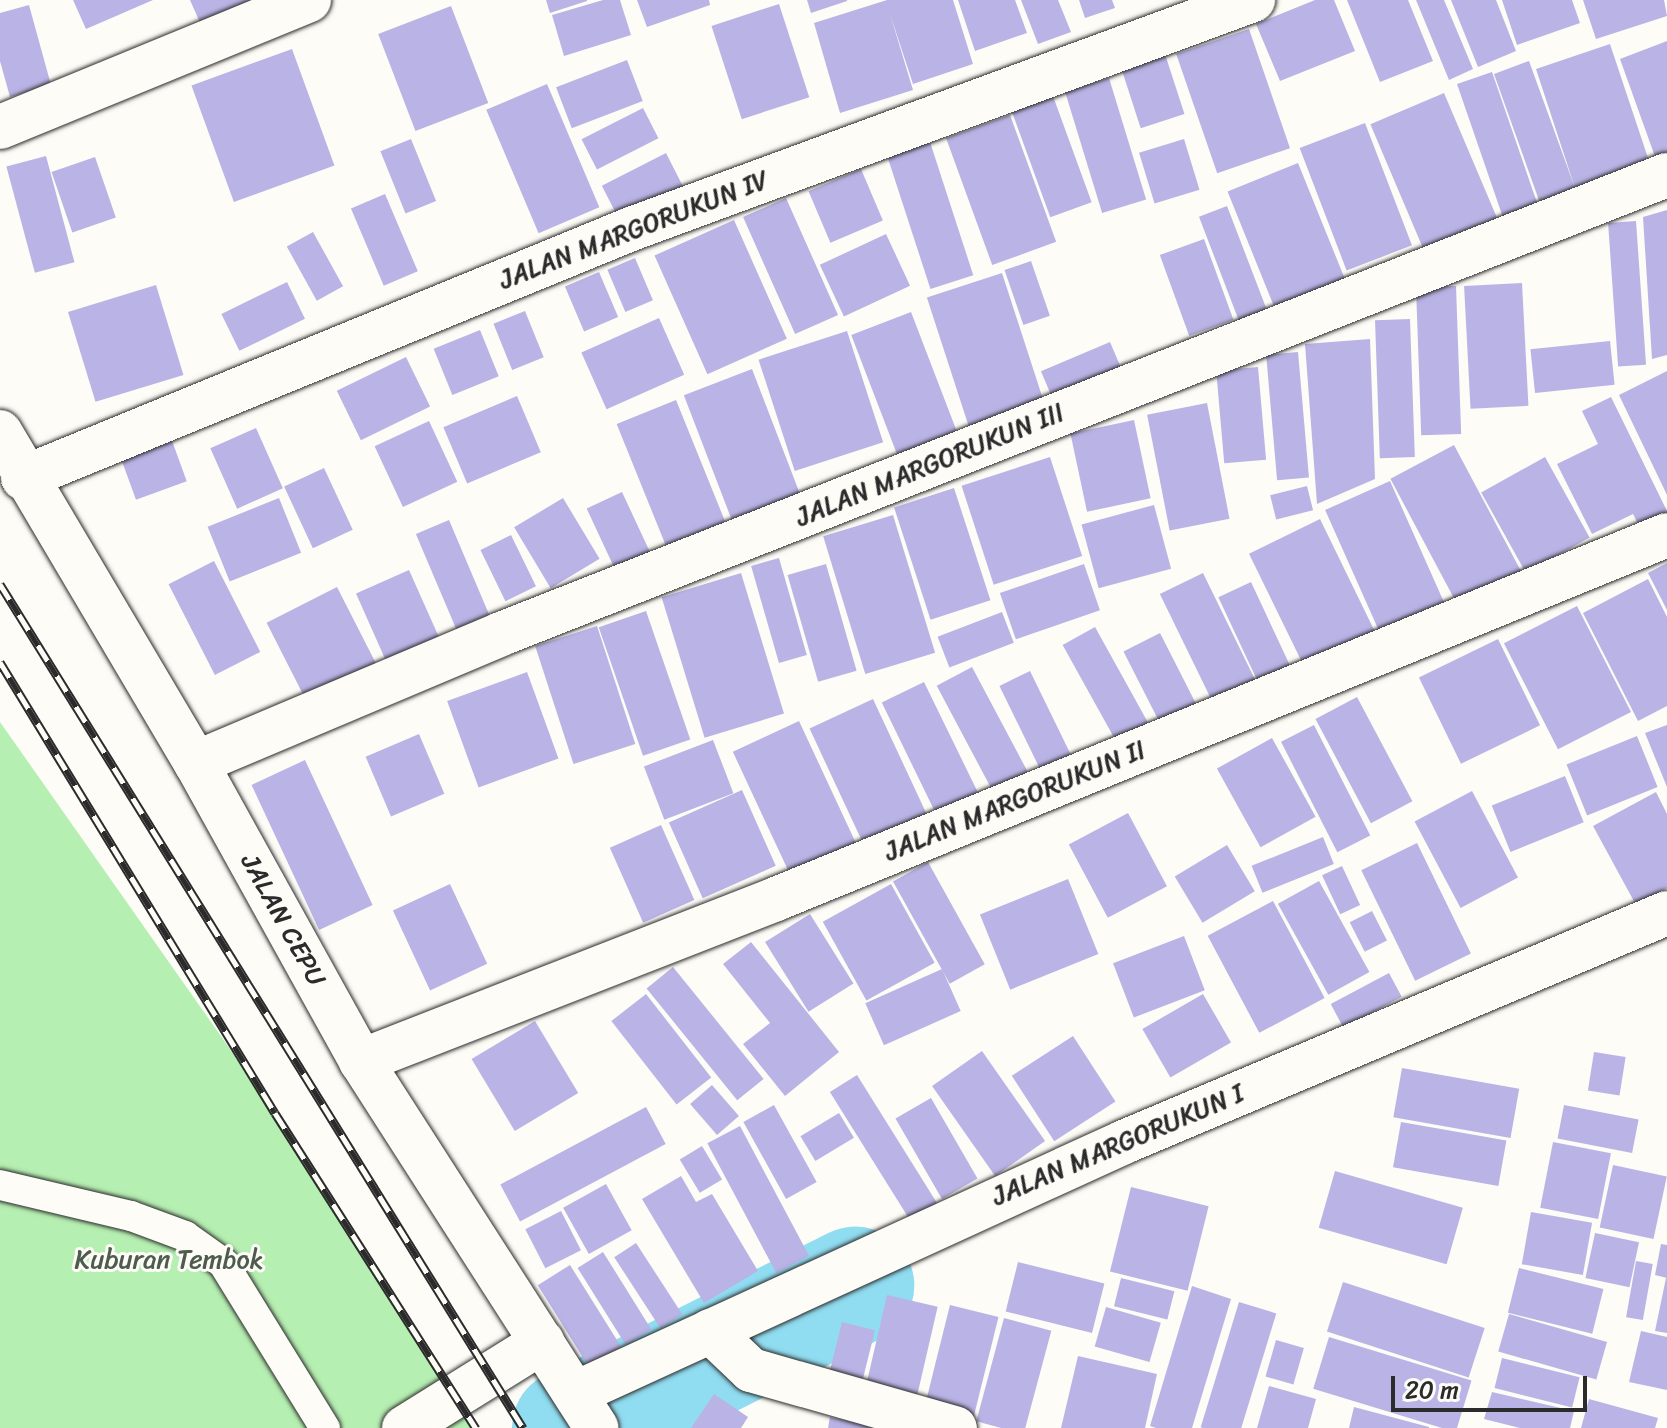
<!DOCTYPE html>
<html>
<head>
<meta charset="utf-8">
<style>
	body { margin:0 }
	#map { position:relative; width:1667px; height:1428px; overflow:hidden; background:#fdfcf7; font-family:Sriracha,sans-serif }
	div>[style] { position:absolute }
	.green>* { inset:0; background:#b6efb2 }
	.river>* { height:118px; margin:-59px; padding:0 59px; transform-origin:59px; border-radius:59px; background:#90dcf0 }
	.building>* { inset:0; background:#b9b4e5; transform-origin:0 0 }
	.roads { filter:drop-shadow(0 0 2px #2b2b2b) drop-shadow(0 0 2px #2b2b2b) }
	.lane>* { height:30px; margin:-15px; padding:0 15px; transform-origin:15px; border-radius:15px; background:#fdfcf7 }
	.street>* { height:44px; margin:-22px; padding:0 22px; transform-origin:22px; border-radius:22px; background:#fdfcf7 }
	.rail>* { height:9px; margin-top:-4.5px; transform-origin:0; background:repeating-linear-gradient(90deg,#fdfcf7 0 18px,#2b2b2b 0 36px); box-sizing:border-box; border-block:2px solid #2b2b2b }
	span { translate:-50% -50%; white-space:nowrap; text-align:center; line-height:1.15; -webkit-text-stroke:6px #fdfcf7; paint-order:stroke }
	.street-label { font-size:26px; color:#2b2b2b }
	.park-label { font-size:26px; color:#4e5c4d }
	.scale { position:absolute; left:1391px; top:1376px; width:196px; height:36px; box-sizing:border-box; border:4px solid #2b2b2b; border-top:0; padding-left:10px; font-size:24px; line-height:28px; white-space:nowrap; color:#2b2b2b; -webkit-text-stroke:6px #fdfcf7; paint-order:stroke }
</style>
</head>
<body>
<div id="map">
	<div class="green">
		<div style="clip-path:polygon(0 722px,275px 1113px,476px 1428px,0 1428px)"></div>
	</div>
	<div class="river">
		<div style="left:571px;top:1428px;width:318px;rotate:-26.6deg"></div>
	</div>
	<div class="building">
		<div style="clip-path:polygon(73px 0,153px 0,86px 29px)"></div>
		<div style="clip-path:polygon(190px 0,252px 0,205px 34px)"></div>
		<div style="clip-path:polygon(546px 0,587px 0,587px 1px,550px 13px)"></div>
		<div style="clip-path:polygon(603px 0,620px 0,631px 35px,564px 56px,552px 15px)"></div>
		<div style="clip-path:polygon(637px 0,709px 0,710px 5px,647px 27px)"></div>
		<div style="clip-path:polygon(807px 0,847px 0,847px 1px,811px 13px)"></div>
		<div style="clip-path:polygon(887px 0,953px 0,973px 64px,913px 84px,890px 14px,913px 90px,840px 113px,814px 23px)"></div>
		<div style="clip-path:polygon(958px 0,1015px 0,1027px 33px,975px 51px)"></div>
		<div style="clip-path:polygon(1021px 0,1058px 0,1071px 32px,1038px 44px)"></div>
		<div style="clip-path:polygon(1079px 0,1112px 0,1115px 8px,1085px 18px)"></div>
		<div style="clip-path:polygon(1315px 0,1334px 0,1355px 51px,1280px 81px,1256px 24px)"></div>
		<div style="clip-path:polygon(1347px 0,1408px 0,1433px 61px,1380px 82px)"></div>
		<div style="clip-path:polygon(1416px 0,1444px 0,1473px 69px,1449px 80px)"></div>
		<div style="clip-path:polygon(1451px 0,1496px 0,1516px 51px,1478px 67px)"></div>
		<div style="clip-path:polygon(1502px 0,1572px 0,1580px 23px,1517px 45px)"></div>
		<div style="clip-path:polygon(1583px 0,1664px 0,1667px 16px,1596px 39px)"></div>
		<div style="left:779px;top:4px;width:98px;height:71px;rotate:72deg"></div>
		<div style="clip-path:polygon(29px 5px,51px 85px,10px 97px,0 61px,0 13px)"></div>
		<div style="left:451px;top:6px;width:104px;height:78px;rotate:69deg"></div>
		<div style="left:1249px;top:29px;width:126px;height:77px;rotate:71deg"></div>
		<div style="clip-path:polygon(1667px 41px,1667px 163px,1658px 165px,1620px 59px)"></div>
		<div style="clip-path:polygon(1610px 44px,1653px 173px,1541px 206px,1494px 74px,1529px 61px,1575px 188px,1536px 69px)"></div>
		<div style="left:292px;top:49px;width:124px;height:107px;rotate:70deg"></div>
		<div style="left:1165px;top:54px;width:63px;height:46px;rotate:72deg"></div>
		<div style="left:627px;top:60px;width:44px;height:76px;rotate:69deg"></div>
		<div style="left:1492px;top:72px;width:151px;height:37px;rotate:71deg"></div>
		<div style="left:1109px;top:78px;width:127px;height:46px;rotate:73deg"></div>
		<div style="left:547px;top:84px;width:134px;height:66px;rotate:67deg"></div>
		<div style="left:1444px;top:93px;width:141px;height:80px;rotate:67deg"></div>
		<div style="left:1053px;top:96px;width:113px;height:44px;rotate:70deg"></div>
		<div style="left:643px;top:108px;width:34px;height:69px;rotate:63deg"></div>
		<div style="left:1010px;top:115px;width:135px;height:68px;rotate:70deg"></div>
		<div style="left:1365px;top:123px;width:131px;height:70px;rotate:69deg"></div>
		<div style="left:411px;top:139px;width:67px;height:33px;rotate:68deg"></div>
		<div style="left:1184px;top:139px;width:53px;height:47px;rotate:73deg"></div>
		<div style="left:930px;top:142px;width:140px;height:45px;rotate:72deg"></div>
		<div style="left:666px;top:153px;width:40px;height:72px;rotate:63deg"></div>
		<div style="left:46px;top:156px;width:110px;height:41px;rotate:75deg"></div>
		<div style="left:95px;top:157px;width:64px;height:46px;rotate:71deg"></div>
		<div style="left:1298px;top:163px;width:130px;height:76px;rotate:68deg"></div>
		<div style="left:861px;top:169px;width:56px;height:57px;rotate:67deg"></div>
		<div style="left:385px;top:194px;width:84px;height:37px;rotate:67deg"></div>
		<div style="left:786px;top:198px;width:128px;height:47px;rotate:66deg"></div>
		<div style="left:1227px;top:206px;width:125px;height:30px;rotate:69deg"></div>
		<div style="clip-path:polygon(1667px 210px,1667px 355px,1652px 359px,1643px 217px)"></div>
		<div style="left:734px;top:220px;width:130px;height:87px;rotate:66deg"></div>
		<div style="left:1636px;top:221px;width:144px;height:28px;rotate:86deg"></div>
		<div style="left:313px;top:232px;width:62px;height:30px;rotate:61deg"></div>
		<div style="left:886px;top:234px;width:57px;height:73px;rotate:65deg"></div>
		<div style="left:1204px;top:239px;width:86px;height:47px;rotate:70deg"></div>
		<div style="left:635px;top:258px;width:46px;height:30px;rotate:67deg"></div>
		<div style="left:1031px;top:261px;width:58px;height:28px;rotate:71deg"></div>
		<div style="left:599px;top:272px;width:49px;height:37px;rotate:67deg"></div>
		<div style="left:1002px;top:273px;width:142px;height:79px;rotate:72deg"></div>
		<div style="left:287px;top:282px;width:41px;height:73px;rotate:64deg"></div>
		<div style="left:1522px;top:283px;width:123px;height:58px;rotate:87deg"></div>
		<div style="left:156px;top:285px;width:94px;height:92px;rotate:73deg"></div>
		<div style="left:1456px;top:286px;width:148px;height:40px;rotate:88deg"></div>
		<div style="left:525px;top:311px;width:50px;height:34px;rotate:68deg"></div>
		<div style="left:911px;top:312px;width:147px;height:64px;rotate:69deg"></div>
		<div style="left:659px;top:318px;width:62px;height:85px;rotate:66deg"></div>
		<div style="left:1410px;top:319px;width:138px;height:35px;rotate:88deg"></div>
		<div style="left:480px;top:330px;width:50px;height:50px;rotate:68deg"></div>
		<div style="left:847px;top:331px;width:117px;height:93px;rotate:72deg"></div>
		<div style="clip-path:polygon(1370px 339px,1375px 479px,1317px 504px,1305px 344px)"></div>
		<div style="left:1610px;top:341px;width:44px;height:80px;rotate:84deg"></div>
		<div style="left:1110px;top:342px;width:38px;height:75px;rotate:67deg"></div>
		<div style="left:1298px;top:352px;width:126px;height:32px;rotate:85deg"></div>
		<div style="left:406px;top:357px;width:55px;height:77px;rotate:64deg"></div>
		<div style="left:1258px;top:367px;width:93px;height:42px;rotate:85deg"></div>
		<div style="left:752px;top:369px;width:150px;height:73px;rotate:69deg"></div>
		<div style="clip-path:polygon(1667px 371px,1667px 495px,1619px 395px)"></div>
		<div style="left:517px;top:396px;width:61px;height:80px;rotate:67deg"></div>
		<div style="clip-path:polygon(1611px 397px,1667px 511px,1667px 523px,1643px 534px,1633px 514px,1592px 534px,1557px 464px,1598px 444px,1582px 411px)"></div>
		<div style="left:676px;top:400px;width:139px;height:64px;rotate:68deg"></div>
		<div style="left:1207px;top:403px;width:118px;height:61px;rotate:79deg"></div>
		<div style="left:1134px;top:420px;width:80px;height:65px;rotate:78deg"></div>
		<div style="left:429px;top:421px;width:67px;height:60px;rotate:65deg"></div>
		<div style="left:256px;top:428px;width:66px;height:50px;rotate:66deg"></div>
		<div style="left:171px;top:438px;width:46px;height:54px;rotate:70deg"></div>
		<div style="left:1454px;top:445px;width:144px;height:72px;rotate:62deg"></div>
		<div style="left:1050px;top:457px;width:104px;height:93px;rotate:72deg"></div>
		<div style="left:1545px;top:457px;width:92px;height:73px;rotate:61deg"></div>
		<div style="left:324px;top:468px;width:68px;height:44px;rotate:65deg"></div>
		<div style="left:1390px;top:481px;width:141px;height:71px;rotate:66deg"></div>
		<div style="left:1307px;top:486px;width:25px;height:38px;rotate:76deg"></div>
		<div style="left:954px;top:488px;width:118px;height:63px;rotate:72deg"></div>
		<div style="left:622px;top:492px;width:78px;height:39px;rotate:65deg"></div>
		<div style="left:279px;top:498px;width:59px;height:77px;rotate:68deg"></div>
		<div style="left:563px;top:498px;width:71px;height:57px;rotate:59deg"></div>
		<div style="left:1154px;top:505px;width:66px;height:75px;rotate:75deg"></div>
		<div style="left:893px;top:515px;width:144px;height:73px;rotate:73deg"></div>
		<div style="left:1320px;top:519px;width:124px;height:79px;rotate:64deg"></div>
		<div style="left:449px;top:520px;width:107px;height:36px;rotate:67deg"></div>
		<div style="left:511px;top:535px;width:57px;height:34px;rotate:64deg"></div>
		<div style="left:779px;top:558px;width:101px;height:29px;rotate:74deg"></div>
		<div style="left:214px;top:561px;width:102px;height:51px;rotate:63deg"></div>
		<div style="clip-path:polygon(1667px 563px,1667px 610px,1648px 573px)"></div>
		<div style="left:826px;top:564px;width:111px;height:40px;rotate:74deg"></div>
		<div style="left:1084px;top:564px;width:49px;height:89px;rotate:71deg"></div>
		<div style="left:409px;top:570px;width:74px;height:58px;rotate:66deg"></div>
		<div style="left:741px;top:573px;width:147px;height:83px;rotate:73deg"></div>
		<div style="left:1203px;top:573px;width:128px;height:48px;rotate:64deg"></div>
		<div style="clip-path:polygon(1648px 579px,1667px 617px,1667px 706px,1638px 721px,1583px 613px)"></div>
		<div style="left:1251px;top:582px;width:98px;height:36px;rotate:65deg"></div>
		<div style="left:337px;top:587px;width:89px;height:79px;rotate:63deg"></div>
		<div style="left:1577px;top:606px;width:119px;height:82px;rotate:63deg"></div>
		<div style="left:646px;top:611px;width:136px;height:50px;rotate:71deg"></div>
		<div style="left:1002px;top:612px;width:33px;height:69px;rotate:69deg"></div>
		<div style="left:597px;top:626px;width:124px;height:65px;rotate:72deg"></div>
		<div style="left:1095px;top:627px;width:115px;height:37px;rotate:61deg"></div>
		<div style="left:1160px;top:633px;width:88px;height:41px;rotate:63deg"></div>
		<div style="left:1498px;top:639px;width:96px;height:88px;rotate:64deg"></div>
		<div style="left:972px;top:667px;width:133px;height:40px;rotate:62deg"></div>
		<div style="left:1030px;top:671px;width:98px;height:34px;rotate:64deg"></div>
		<div style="left:527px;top:672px;width:92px;height:85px;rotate:70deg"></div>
		<div style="left:924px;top:682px;width:128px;height:47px;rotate:64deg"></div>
		<div style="left:1357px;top:697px;width:118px;height:47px;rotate:62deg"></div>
		<div style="left:873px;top:699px;width:137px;height:70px;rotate:65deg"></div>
		<div style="left:799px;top:721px;width:139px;height:73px;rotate:65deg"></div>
		<div style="left:1314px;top:725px;width:124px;height:37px;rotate:63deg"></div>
		<div style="clip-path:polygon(1667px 725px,1667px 787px,1645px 733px)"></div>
		<div style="left:419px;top:734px;width:65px;height:58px;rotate:67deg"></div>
		<div style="left:1637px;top:736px;width:55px;height:76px;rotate:68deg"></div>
		<div style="left:1272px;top:738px;width:90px;height:63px;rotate:61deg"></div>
		<div style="left:713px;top:740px;width:57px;height:74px;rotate:69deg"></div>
		<div style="left:305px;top:760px;width:160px;height:59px;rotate:65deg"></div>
		<div style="left:1565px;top:776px;width:50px;height:79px;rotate:68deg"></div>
		<div style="left:742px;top:790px;width:83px;height:80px;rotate:66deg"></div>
		<div style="left:1472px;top:791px;width:98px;height:65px;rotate:62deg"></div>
		<div style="clip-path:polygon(1656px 792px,1667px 814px,1667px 888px,1636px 905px,1593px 826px)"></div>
		<div style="left:1128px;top:813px;width:83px;height:67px;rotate:62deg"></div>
		<div style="left:661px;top:825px;width:82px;height:56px;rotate:66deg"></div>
		<div style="left:1323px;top:837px;width:29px;height:77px;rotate:68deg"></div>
		<div style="left:1417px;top:843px;width:123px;height:62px;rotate:64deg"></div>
		<div style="left:1227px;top:845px;width:54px;height:61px;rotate:59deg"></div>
		<div style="left:928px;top:862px;width:117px;height:40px;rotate:61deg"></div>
		<div style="left:1342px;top:866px;width:43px;height:22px;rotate:65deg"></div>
		<div style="left:1068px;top:879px;width:81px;height:95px;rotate:68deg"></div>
		<div style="left:1319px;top:881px;width:104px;height:47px;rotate:61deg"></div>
		<div style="left:450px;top:884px;width:88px;height:63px;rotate:65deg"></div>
		<div style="left:891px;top:884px;width:90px;height:78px;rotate:61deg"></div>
		<div style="left:1273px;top:901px;width:110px;height:74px;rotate:62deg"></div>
		<div style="left:1372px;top:911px;width:33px;height:25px;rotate:63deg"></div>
		<div style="left:810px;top:914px;width:82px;height:53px;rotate:58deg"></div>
		<div style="left:1184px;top:936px;width:58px;height:76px;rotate:69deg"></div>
		<div style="clip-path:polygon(751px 942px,839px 1052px,785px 1096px,743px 1044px,770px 1023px,723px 964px)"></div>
		<div style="left:673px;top:967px;width:144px;height:34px;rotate:51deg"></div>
		<div style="left:942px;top:969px;width:46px;height:84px;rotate:66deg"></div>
		<div style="left:1389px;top:973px;width:27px;height:66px;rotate:62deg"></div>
		<div style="left:646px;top:994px;width:106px;height:44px;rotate:52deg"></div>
		<div style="left:1203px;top:994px;width:56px;height:70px;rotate:60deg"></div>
		<div style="left:535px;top:1021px;width:84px;height:74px;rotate:59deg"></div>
		<div style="left:1073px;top:1036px;width:78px;height:73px;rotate:57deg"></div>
		<div style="left:982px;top:1051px;width:110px;height:61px;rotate:55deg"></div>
		<div style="left:1594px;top:1052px;width:32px;height:39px;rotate:9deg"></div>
		<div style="left:1402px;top:1068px;width:119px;height:50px;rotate:10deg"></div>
		<div style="left:857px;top:1075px;width:151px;height:32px;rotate:58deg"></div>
		<div style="left:712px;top:1085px;width:41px;height:29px;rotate:49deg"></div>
		<div style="left:931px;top:1098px;width:93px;height:41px;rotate:60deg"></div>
		<div style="left:774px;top:1105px;width:88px;height:35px;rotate:61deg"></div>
		<div style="left:1564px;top:1105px;width:76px;height:34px;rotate:11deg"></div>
		<div style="left:646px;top:1107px;width:42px;height:165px;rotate:62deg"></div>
		<div style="left:839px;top:1113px;width:29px;height:45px;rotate:59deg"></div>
		<div style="left:1401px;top:1122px;width:107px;height:46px;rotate:10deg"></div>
		<div style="left:740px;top:1126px;width:147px;height:37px;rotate:62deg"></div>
		<div style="left:1553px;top:1142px;width:59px;height:67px;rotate:11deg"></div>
		<div style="left:702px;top:1146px;width:39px;height:26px;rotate:59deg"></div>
		<div style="left:1613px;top:1165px;width:55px;height:64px;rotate:12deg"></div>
		<div style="left:1335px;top:1171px;width:133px;height:59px;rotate:16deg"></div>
		<div style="clip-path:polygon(681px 1176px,696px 1202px,712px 1194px,758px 1271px,704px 1303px,642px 1199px)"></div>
		<div style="left:606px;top:1184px;width:53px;height:49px;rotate:61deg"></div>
		<div style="left:1131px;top:1187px;width:80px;height:87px;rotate:14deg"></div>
		<div style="left:561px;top:1211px;width:44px;height:40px;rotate:63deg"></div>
		<div style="left:1531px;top:1212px;width:62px;height:53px;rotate:10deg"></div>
		<div style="left:1595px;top:1233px;width:45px;height:46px;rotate:12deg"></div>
		<div style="left:636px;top:1243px;width:85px;height:26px;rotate:57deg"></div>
		<div style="clip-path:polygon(1661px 1244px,1667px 1245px,1667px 1278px,1655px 1275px)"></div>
		<div style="left:603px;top:1252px;width:91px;height:30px;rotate:58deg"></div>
		<div style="left:1636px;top:1261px;width:17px;height:57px;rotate:10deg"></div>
		<div style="left:1018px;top:1262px;width:89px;height:51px;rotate:14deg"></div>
		<div style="left:570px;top:1265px;width:97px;height:38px;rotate:58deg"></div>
		<div style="left:1519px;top:1268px;width:87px;height:46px;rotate:14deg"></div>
		<div style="left:1121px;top:1278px;width:55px;height:29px;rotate:14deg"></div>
		<div style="clip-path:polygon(1666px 1278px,1667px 1278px,1667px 1333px,1655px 1331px)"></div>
		<div style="left:1343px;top:1282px;width:149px;height:52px;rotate:18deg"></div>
		<div style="clip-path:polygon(1192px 1286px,1231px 1299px,1192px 1428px,1156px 1428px,1150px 1426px)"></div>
		<div style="left:887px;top:1295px;width:52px;height:94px;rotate:13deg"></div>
		<div style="left:1239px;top:1302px;width:39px;height:131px;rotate:17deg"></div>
		<div style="left:950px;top:1305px;width:50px;height:107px;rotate:14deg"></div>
		<div style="left:1106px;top:1307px;width:57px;height:41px;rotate:16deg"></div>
		<div style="left:1509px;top:1314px;width:102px;height:39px;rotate:16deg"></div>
		<div style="left:1004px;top:1318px;width:49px;height:107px;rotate:15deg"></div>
		<div style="left:842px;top:1322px;width:34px;height:62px;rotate:14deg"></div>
		<div style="clip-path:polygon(1641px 1331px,1667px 1337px,1667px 1390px,1629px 1382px)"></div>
		<div style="left:1329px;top:1337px;width:149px;height:54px;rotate:17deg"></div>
		<div style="left:1276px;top:1340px;width:29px;height:38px;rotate:16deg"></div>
		<div style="clip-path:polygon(1078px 1356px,1157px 1374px,1145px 1428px,1061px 1428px)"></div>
		<div style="left:1502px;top:1358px;width:80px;height:31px;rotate:14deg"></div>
		<div style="clip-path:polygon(1269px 1386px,1316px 1399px,1308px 1428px,1257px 1428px)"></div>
		<div style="clip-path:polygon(1492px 1392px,1574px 1411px,1570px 1428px,1520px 1428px,1484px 1419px)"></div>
		<div style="clip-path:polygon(714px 1394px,748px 1417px,741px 1428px,691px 1428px)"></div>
		<div style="clip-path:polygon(1589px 1399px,1658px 1418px,1655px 1428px,1581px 1428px)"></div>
		<div style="clip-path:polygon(1354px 1407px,1429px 1427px,1429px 1428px,1349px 1428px)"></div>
		<div style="clip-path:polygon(830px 1417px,875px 1427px,875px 1428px,828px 1428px)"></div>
	</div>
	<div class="roads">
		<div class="lane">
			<div style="left:0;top:1185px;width:135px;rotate:13.3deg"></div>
			<div style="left:131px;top:1216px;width:58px;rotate:20.3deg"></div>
			<div style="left:185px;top:1236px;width:47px;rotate:35.4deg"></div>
			<div style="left:223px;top:1263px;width:194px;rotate:58.3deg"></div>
		</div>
		<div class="street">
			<div style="left:0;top:127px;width:334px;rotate:-22.3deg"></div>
			<div style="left:0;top:432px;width:385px;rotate:59.4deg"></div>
			<div style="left:196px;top:763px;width:341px;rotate:61deg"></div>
			<div style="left:361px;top:1061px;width:436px;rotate:57.3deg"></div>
			<div style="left:23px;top:478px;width:657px;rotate:-22.27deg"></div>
			<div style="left:631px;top:229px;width:663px;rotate:-20.21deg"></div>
			<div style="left:196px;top:763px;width:331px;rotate:-22.9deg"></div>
			<div style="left:501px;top:634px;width:1253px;rotate:-21.49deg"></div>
			<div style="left:361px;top:1061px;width:445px;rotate:-21.3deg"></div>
			<div style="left:776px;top:899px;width:962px;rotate:-22.22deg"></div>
			<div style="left:710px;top:1331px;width:57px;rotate:43.6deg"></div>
			<div style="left:751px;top:1370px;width:212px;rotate:15.9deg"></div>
			<div style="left:576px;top:1393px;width:603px;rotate:-24.61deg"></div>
			<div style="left:1124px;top:1142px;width:589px;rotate:-22.87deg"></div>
			<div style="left:404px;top:1428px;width:163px;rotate:-31.9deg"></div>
		</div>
	</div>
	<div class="rail">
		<div style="left:0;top:584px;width:993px;rotate:58.21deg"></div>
		<div style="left:0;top:662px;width:528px;rotate:58.63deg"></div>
		<div style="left:275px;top:1113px;width:374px;rotate:57.5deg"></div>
	</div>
	<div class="street-label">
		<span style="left:634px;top:230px;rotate:-21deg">JALAN MARGORUKUN IV</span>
		<span style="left:930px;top:465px;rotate:-22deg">JALAN MARGORUKUN III</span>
		<span style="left:1015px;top:801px;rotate:-22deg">JALAN MARGORUKUN II</span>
		<span style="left:283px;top:920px;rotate:61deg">JALAN CEPU</span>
		<span style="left:1118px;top:1145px;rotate:-23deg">JALAN MARGORUKUN I</span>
	</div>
	<div class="park-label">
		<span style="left:169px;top:1260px">Kuburan Tembok</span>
	</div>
	<div class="scale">20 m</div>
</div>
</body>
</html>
